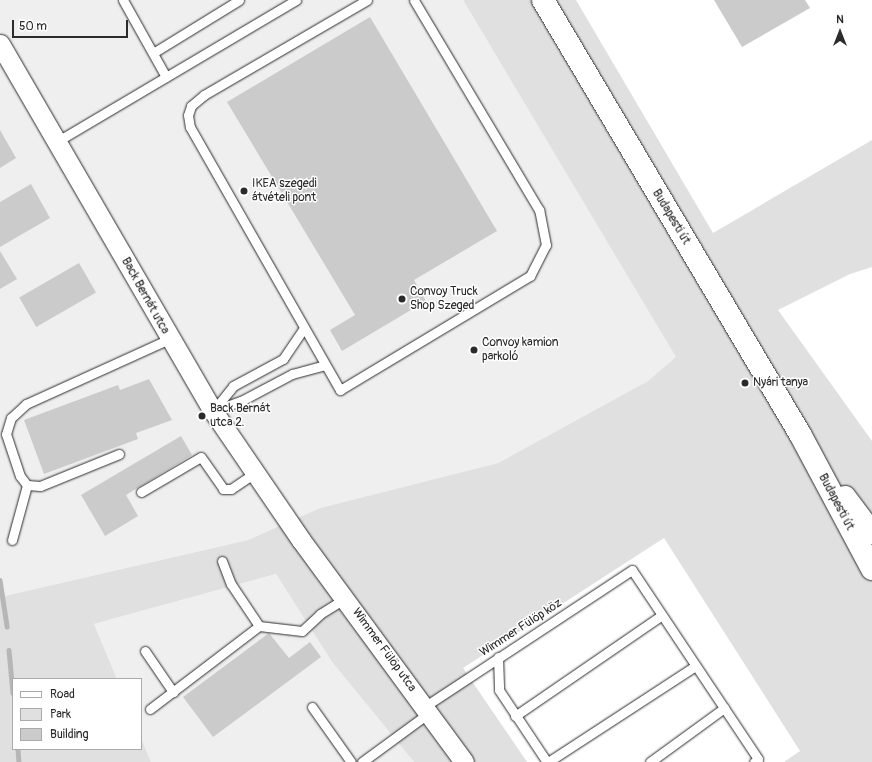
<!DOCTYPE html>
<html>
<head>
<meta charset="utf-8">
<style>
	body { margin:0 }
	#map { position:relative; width:872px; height:762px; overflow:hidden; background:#fff; font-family:Pangolin,sans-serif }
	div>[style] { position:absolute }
	.built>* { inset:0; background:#efefef }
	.green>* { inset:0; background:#e0e0e0 }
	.stream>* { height:4.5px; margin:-2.25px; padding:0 2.25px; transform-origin:2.25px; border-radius:2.25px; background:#b6b6b6 }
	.building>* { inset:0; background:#cbcbcb; transform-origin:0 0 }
	.roads { filter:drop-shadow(0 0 1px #2b2b2b) drop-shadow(0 0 1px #2b2b2b) }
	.lane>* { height:9px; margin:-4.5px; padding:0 4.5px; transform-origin:4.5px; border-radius:4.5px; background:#fff }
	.street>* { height:19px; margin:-9.5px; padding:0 9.5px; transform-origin:9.5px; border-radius:9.5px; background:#fff }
	.primary>* { height:22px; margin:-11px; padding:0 11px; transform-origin:11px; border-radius:11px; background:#fff }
	.dots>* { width:11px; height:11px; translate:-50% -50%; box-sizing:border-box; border:2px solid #fff; border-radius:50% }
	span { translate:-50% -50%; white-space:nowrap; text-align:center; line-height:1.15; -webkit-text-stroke:3px #fff; paint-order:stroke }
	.poi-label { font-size:12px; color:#2b2b2b }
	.left { translate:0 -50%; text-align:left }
	.street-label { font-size:12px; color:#2b2b2b }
	.legend { position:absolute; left:12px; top:678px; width:130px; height:72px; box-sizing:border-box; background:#fff; border:1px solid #aaa; margin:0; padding:5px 7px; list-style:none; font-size:12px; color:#2b2b2b }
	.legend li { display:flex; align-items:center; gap:8px; height:20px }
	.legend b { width:20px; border:1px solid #aaa }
	.north { position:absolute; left:820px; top:12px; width:40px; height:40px; -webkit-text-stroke:3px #fff; paint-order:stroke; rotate:0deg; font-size:11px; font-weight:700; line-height:16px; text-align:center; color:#2b2b2b }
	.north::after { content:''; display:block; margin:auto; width:14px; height:18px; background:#2b2b2b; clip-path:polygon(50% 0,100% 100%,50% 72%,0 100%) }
	.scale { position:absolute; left:12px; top:20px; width:116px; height:18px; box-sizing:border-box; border:2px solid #2b2b2b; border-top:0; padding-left:5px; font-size:12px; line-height:14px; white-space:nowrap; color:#2b2b2b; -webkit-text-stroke:3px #fff; paint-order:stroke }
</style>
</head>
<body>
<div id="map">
	<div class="built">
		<div style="clip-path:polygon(0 0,463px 0,677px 357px,648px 381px,498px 463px,320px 508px,248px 540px,0 597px)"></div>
		<div style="clip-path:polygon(276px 574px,332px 662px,414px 762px,151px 762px,141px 738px,141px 679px,117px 679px,94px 624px)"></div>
	</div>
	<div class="green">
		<div style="clip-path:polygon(463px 0,576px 0,713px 233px,872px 140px,872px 267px,850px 274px,778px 310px,872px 441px,872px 762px,784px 762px,800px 751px,664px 538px,463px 668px,527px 762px,414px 762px,332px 662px,276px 574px,94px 624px,117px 679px,13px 679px,13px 749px,141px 749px,141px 738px,151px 762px,0 762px,0 597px,248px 540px,320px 508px,498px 463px,648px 381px,676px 357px)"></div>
	</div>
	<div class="stream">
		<div style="left:0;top:580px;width:47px;rotate:81.3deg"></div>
		<div style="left:9px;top:650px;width:43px;rotate:84.7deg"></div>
		<div style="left:18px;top:749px;width:13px;rotate:86deg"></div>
	</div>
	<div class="building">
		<div style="clip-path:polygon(714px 0,805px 0,810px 8px,742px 47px)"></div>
		<div style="clip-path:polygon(370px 17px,497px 231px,414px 280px,426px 301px,342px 351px,330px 330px,355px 315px,227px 102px)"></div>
		<div style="clip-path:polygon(0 130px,16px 158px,0 168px)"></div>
		<div style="clip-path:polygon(31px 184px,50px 218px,0 247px,0 202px)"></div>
		<div style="clip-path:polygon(0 251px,17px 279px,0 289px)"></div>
		<div style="left:79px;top:263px;width:34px;height:69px;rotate:60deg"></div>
		<div style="clip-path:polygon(149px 379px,172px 420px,136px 433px,138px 439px,44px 474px,24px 420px,118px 385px,120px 390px)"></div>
		<div style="clip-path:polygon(181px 436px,192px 455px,126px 495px,138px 516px,105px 536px,81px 495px)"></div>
		<div style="clip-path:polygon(269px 633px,289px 658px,310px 642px,321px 657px,213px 737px,183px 697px)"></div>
	</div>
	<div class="roads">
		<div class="lane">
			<div style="left:123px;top:0;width:88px;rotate:60.8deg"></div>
			<div style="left:367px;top:0;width:189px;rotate:149.8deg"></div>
			<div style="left:204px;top:95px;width:17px;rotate:140deg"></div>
			<div style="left:191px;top:106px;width:9px;rotate:108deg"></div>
			<div style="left:188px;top:115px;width:12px;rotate:81deg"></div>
			<div style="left:190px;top:127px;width:303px;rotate:60.3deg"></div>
			<div style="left:340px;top:390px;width:222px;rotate:-31deg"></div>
			<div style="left:530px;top:276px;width:35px;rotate:-63deg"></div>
			<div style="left:546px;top:245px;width:36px;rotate:-101deg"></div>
			<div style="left:539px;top:210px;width:244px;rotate:-120.8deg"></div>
			<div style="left:153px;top:53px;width:101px;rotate:-31.6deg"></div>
			<div style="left:56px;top:142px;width:279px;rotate:-30.6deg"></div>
			<div style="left:213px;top:411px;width:32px;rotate:-51deg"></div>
			<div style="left:233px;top:386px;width:57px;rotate:-28.4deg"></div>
			<div style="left:283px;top:359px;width:36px;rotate:-56deg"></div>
			<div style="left:213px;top:411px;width:30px;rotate:-20deg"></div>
			<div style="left:241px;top:401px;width:58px;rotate:-27.9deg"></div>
			<div style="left:292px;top:374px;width:34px;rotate:-15deg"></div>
			<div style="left:119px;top:454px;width:85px;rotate:157.9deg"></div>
			<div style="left:40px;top:486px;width:13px;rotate:-176deg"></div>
			<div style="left:27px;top:485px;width:11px;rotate:-128deg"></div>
			<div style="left:20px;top:476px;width:44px;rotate:-108.4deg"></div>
			<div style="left:6px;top:434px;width:17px;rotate:-73deg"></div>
			<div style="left:11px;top:418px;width:21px;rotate:-43deg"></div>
			<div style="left:26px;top:404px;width:157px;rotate:-24.4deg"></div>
			<div style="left:141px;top:492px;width:69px;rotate:-30.3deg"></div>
			<div style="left:201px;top:457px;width:39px;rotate:55deg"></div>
			<div style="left:223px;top:489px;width:8px"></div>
			<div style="left:231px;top:489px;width:29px;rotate:-34deg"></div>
			<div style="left:12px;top:540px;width:57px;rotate:-74.7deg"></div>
			<div style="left:222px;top:561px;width:25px;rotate:69deg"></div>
			<div style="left:231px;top:584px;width:50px;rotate:56.3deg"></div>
			<div style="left:259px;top:626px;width:43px;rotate:6.6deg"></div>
			<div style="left:302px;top:631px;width:25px;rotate:-43deg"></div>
			<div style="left:320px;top:614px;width:31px;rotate:-32deg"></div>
			<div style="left:145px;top:651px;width:50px;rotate:55.7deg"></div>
			<div style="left:498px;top:657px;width:33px;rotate:88deg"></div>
			<div style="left:499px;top:690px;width:87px;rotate:56.3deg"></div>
			<div style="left:312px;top:707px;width:67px;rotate:54.7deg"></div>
			<div style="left:424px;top:707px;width:249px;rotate:-33.4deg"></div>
			<div style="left:632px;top:570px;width:227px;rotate:56.3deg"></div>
			<div style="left:758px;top:759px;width:5px;rotate:143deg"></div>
			<div style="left:150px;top:709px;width:137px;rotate:-37.3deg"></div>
			<div style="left:515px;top:716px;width:178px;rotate:-34.5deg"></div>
			<div style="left:362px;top:762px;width:83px;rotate:-36.2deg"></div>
			<div style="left:548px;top:762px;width:176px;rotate:-33.1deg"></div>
			<div style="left:650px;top:762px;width:92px;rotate:-36.1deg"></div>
		</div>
		<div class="street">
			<div style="left:0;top:44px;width:424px;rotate:59.9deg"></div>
			<div style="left:213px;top:411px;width:156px;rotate:55.7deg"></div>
			<div style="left:301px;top:540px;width:275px;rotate:53.7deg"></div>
		</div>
		<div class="primary">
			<div style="left:543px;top:0;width:504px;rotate:59.37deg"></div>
			<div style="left:800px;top:434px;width:153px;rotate:61.9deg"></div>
			<div style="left:845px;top:497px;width:45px;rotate:53.1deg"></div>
		</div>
	</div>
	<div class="dots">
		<div style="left:244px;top:191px;background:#2b2b2b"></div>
		<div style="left:402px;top:299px;background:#2b2b2b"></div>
		<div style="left:474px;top:350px;background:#2b2b2b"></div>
		<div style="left:745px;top:383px;background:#2b2b2b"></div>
		<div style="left:202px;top:416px;background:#2b2b2b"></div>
	</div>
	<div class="poi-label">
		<span class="left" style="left:252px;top:191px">IKEA szegedi<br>átvételi pont</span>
		<span class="left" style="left:410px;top:299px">Convoy Truck<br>Shop Szeged</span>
		<span class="left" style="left:482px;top:350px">Convoy kamion<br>parkoló</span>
		<span class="left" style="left:753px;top:383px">Nyári tanya</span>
		<span class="left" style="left:210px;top:416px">Back Bernát<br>utca 2.</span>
	</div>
	<div class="street-label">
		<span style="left:671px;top:217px;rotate:59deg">Budapesti út</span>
		<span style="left:145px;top:296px;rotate:61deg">Back Bernát utca</span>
		<span style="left:836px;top:502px;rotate:62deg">Budapesti út</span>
		<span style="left:521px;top:628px;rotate:-33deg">Wimmer Fülöp köz</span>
		<span style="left:384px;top:650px;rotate:54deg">Wimmer Fülöp utca</span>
	</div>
	<ul class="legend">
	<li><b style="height:5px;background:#fff"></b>Road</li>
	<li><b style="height:11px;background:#e0e0e0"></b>Park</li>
	<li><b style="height:11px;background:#cbcbcb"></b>Building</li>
	</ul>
	<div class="north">N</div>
	<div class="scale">50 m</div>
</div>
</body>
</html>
